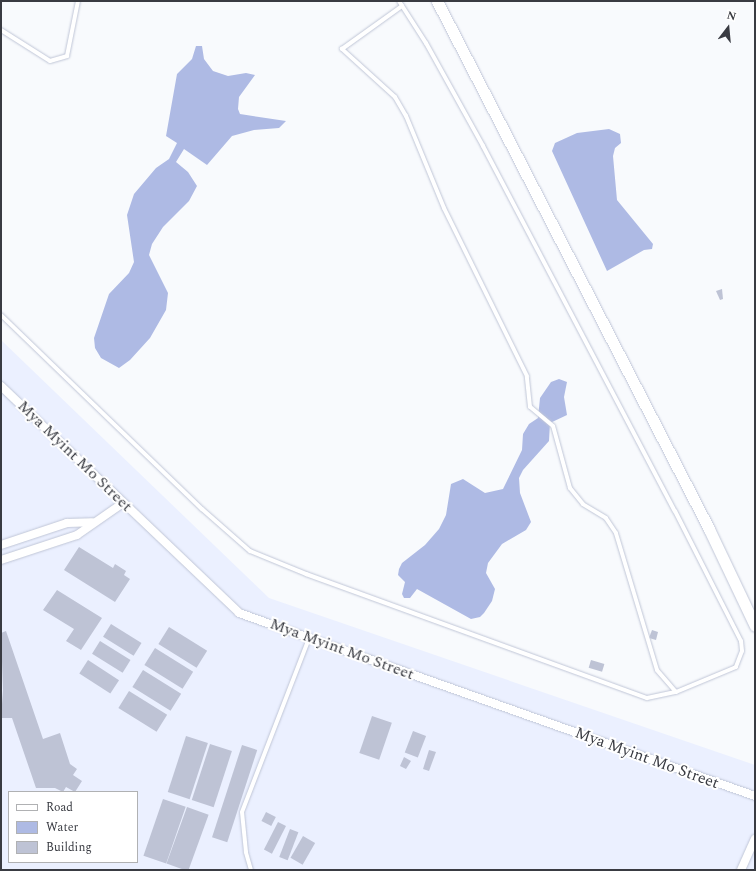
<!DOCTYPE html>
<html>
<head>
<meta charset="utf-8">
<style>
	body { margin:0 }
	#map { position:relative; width:756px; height:871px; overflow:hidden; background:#f8fafd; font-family:Spectral,serif }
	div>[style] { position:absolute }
	.built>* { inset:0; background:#ebf0ff }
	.water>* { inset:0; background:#aebae4 }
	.building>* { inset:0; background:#bec3d5; transform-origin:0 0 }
	.roads { filter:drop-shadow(0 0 1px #c0c6d7) drop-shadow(0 0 1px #c0c6d7) }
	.lane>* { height:4px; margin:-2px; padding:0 2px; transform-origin:2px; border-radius:2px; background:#fff }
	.street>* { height:8px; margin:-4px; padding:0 4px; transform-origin:4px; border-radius:4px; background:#fff }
	.secondary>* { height:11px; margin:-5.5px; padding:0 5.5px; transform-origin:5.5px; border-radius:5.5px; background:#fff }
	span { translate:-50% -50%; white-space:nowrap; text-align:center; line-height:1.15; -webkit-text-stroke:4px #fff; paint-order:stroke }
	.street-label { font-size:16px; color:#393b42 }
	.frame { position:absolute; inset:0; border:2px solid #393b42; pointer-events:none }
	.legend { position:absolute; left:8px; top:791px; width:130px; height:72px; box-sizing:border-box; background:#fff; border:1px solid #b0b1b3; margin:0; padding:5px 7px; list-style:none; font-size:12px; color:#393b42 }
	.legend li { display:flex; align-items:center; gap:8px; height:20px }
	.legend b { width:20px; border:1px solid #b0b1b3 }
	.north { position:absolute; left:708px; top:8px; width:40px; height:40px; -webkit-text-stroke:3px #fff; paint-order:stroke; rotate:16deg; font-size:11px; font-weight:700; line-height:16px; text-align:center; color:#393b42 }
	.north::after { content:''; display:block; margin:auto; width:14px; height:18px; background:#393b42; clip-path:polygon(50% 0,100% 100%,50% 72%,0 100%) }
</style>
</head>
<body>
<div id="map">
	<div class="built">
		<div style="clip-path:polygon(evenodd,1px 340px,269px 598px,755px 765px,755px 870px,1px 870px,1px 340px,9px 792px,137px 792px,137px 862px,9px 862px,9px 792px)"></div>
	</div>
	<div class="water">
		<div style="clip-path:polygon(196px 46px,202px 46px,204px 59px,213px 71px,228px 76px,246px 73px,255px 75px,239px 97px,238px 109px,240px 114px,286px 121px,279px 128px,254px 130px,232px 136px,207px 165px,184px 149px,176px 162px,188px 172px,197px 186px,189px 201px,163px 227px,152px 244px,149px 255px,168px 293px,166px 310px,150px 338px,130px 360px,119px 368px,101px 358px,95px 348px,94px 338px,109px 294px,129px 273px,134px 262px,127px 215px,134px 194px,156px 168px,169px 159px,177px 143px,166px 136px,177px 74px,192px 59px)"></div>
		<div style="clip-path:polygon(609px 129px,620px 134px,621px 143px,615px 148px,613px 156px,617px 200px,653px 244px,652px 249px,644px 250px,607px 271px,552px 151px,555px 143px,577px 133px)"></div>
		<div style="clip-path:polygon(559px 379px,567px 382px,564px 397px,567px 415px,550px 423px,549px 441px,523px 470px,519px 478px,520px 493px,531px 522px,526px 530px,502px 544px,488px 563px,486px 573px,495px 589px,492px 601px,484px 613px,480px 617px,471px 619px,417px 589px,410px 598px,404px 598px,402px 594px,405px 582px,398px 575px,399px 569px,402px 563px,425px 545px,439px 529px,446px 515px,451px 484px,463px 479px,485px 493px,503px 489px,522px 450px,523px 434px,529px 424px,538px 418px,540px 398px,551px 382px)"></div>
	</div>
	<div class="building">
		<div style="clip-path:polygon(722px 289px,723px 299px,720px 300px,716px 291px)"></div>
		<div style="clip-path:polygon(79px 547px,113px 568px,115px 564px,126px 571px,124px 575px,130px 579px,115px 602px,64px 570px)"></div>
		<div style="clip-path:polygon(57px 590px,102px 618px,81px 650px,66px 641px,74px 629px,43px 610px)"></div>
		<div style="left:111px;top:624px;width:36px;height:15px;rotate:32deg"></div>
		<div style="left:169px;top:627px;width:45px;height:20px;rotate:32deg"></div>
		<div style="clip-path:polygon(652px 630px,658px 632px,656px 640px,649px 638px)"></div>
		<div style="clip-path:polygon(6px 631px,43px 739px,60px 733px,70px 764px,77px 769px,73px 775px,82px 781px,75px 792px,66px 787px,63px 792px,55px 788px,36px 788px,12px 718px,1px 718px,3px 690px,1px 633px)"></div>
		<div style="left:100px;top:641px;width:36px;height:15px;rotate:32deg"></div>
		<div style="left:155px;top:648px;width:45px;height:20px;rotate:32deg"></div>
		<div style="left:88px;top:660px;width:37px;height:16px;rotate:33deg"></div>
		<div style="left:591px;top:660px;width:14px;height:8px;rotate:17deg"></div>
		<div style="left:143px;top:670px;width:45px;height:20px;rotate:32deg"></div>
		<div style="left:129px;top:691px;width:45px;height:20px;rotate:32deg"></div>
		<div style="left:372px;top:716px;width:21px;height:39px;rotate:19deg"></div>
		<div style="left:413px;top:731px;width:14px;height:23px;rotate:21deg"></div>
		<div style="left:186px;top:736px;width:23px;height:59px;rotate:18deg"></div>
		<div style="left:210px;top:744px;width:23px;height:59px;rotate:18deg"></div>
		<div style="left:242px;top:745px;width:16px;height:97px;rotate:18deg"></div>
		<div style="clip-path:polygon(429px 750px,436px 752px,429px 771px,423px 769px)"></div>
		<div style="clip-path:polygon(404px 757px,411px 761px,406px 769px,400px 766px)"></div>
		<div style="left:163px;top:799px;width:24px;height:60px;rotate:19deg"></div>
		<div style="left:187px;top:807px;width:23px;height:60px;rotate:20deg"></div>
		<div style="left:266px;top:812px;width:11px;height:10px;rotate:27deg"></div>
		<div style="left:278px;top:822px;width:9px;height:31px;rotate:27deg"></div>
		<div style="left:290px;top:829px;width:9px;height:30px;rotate:21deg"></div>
		<div style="left:303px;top:836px;width:14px;height:25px;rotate:30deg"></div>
	</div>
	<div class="roads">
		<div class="lane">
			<div style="left:399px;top:1px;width:50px;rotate:57.3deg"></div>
			<div style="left:426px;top:43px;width:118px;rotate:61deg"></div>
			<div style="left:483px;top:146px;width:412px;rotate:62.3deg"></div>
			<div style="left:675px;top:511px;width:146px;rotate:63.1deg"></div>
			<div style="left:741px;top:641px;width:10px;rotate:84deg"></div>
			<div style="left:742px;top:651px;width:17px;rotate:111deg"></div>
			<div style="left:736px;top:667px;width:65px;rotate:157.4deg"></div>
			<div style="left:676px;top:692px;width:29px;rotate:-131deg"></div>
			<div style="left:657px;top:670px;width:143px;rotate:-106.7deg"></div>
			<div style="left:616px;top:533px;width:18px;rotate:-124deg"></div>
			<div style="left:606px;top:518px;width:27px;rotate:-149deg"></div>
			<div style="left:583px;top:504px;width:21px;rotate:-129deg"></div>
			<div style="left:570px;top:488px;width:64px;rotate:-105.3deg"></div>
			<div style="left:553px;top:426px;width:30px;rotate:-140deg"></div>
			<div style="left:530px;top:407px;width:31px;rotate:-96deg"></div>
			<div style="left:527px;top:376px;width:187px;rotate:-116.3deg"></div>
			<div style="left:444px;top:208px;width:100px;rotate:-112.4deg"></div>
			<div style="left:406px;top:116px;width:22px;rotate:-120deg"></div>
			<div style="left:395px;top:97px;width:72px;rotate:-137.8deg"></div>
			<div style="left:342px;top:49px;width:74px;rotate:-35.6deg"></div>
			<div style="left:1px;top:30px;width:58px;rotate:32.3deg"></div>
			<div style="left:50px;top:61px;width:18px;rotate:-16deg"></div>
			<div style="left:67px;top:56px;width:56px;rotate:-78.7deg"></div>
			<div style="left:1px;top:315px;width:279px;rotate:44deg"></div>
			<div style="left:202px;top:509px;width:64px;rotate:41.2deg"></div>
			<div style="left:250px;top:551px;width:61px;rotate:22.3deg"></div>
			<div style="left:306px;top:574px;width:363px;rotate:20deg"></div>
			<div style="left:647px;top:698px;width:30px;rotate:-12deg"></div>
			<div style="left:251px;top:870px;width:19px;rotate:-106deg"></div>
			<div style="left:246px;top:852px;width:40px;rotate:-95.7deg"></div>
			<div style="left:242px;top:812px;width:186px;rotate:-68.9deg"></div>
		</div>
		<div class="street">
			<div style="left:1px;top:386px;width:329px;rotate:43.6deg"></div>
			<div style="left:239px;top:613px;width:547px;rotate:19.53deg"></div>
			<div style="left:1px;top:545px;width:70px;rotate:-18.4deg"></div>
			<div style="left:67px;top:523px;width:25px;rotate:-2deg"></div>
			<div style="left:1px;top:560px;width:80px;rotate:-18.2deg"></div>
			<div style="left:77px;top:535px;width:56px;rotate:-34.8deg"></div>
			<div style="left:741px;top:870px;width:34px;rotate:-66deg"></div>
		</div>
		<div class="secondary">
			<div style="left:437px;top:1px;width:594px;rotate:62.74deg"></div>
			<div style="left:709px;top:529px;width:107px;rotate:64.6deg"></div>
		</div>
	</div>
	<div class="street-label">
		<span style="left:75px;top:456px;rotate:44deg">Mya Myint Mo Street</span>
		<span style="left:342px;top:649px;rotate:20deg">Mya Myint Mo Street</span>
		<span style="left:647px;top:758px;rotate:20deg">Mya Myint Mo Street</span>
	</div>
	<div class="frame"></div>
	<ul class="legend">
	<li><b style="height:5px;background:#fff"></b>Road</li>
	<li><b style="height:11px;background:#aebae4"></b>Water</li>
	<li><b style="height:11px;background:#bec3d5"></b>Building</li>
	</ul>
	<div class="north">N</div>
</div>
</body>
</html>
